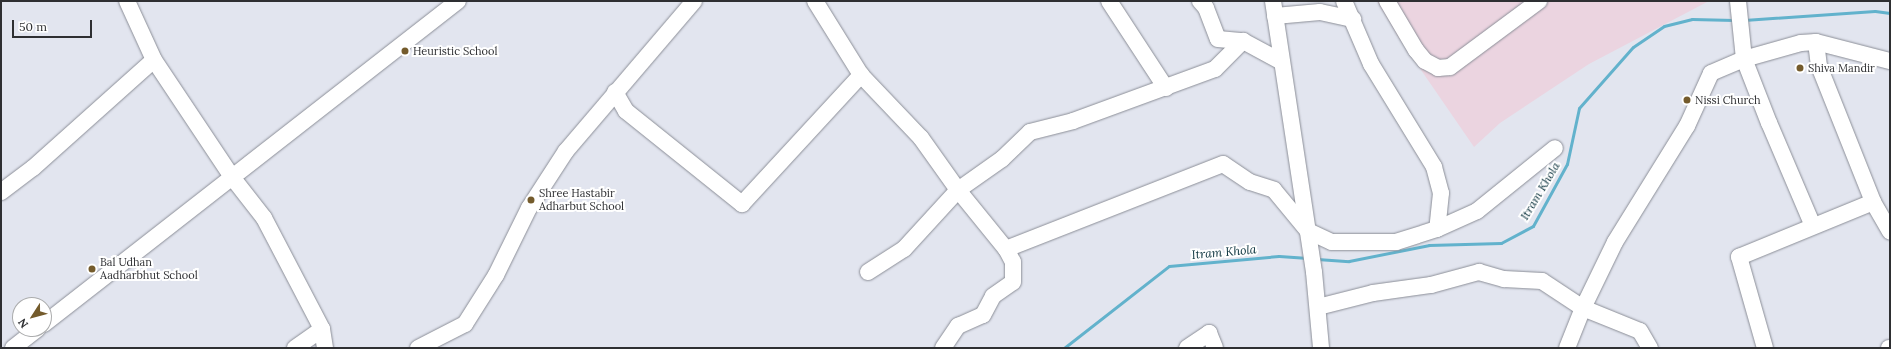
<!DOCTYPE html>
<html>
<head>
<meta charset="utf-8">
<style>
	body { margin:0 }
	#map { position:relative; width:1891px; height:349px; overflow:hidden; background:#e2e5ef; font-family:Lora,serif }
	div>[style] { position:absolute }
	.industrial>* { inset:0; background:#ebd4e0 }
	.stream>* { height:3px; margin:-1.5px; padding:0 1.5px; transform-origin:1.5px; border-radius:1.5px; background:#62b2cc }
	.roads { filter:drop-shadow(0 0 1px #8b8e97) drop-shadow(0 0 1px #8b8e97) }
	.minor>* { height:16px; margin:-8px; padding:0 8px; transform-origin:8px; border-radius:8px; background:#fff }
	.dots>* { width:11px; height:11px; translate:-50% -50%; box-sizing:border-box; border:2px solid #fff; border-radius:50% }
	span { translate:-50% -50%; white-space:nowrap; text-align:center; line-height:1.15; -webkit-text-stroke:4px #fff; paint-order:stroke }
	.poi-label { font-size:11px; color:#2e2f32 }
	.left { translate:0 -50%; text-align:left }
	.water-label { font-size:12px; color:#072f3a; font-style:italic }
	.frame { position:absolute; inset:0; border:2px solid #2e2f32; pointer-events:none }
	.north { position:absolute; left:12px; top:297px; width:40px; height:40px; box-sizing:border-box; background:#fff; border:1px solid #abacad; border-radius:50%; rotate:234deg; font-size:11px; font-weight:700; line-height:16px; text-align:center; color:#2e2f32 }
	.north::after { content:''; display:block; margin:auto; width:14px; height:18px; background:#745b2c; clip-path:polygon(50% 0,100% 100%,50% 72%,0 100%) }
	.scale { position:absolute; left:12px; top:20px; width:80px; height:18px; box-sizing:border-box; border:2px solid #2e2f32; border-top:0; padding-left:5px; font-size:12px; line-height:14px; white-space:nowrap; color:#2e2f32; -webkit-text-stroke:3px #fff; paint-order:stroke }
</style>
</head>
<body>
<div id="map">
	<div class="industrial">
		<div style="clip-path:polygon(1377px 1px,1709px 1px,1589px 64px,1500px 123px,1474px 147px,1399px 38px)"></div>
	</div>
	<div class="stream">
		<div style="left:1744px;top:20px;width:131px;rotate:-3.9deg"></div>
		<div style="left:1875px;top:11px;width:15px;rotate:8deg"></div>
		<div style="left:1317px;top:259px;width:32px;rotate:4deg"></div>
		<div style="left:1349px;top:261px;width:82px;rotate:-11.3deg"></div>
		<div style="left:1429px;top:245px;width:72px;rotate:-1.6deg"></div>
		<div style="left:1501px;top:243px;width:36px;rotate:-28deg"></div>
		<div style="left:1533px;top:226px;width:71px;rotate:-61.3deg"></div>
		<div style="left:1567px;top:164px;width:57px;rotate:-77.9deg"></div>
		<div style="left:1579px;top:108px;width:81px;rotate:-48.5deg"></div>
		<div style="left:1633px;top:47px;width:37px;rotate:-34deg"></div>
		<div style="left:1664px;top:26px;width:29px;rotate:-14deg"></div>
		<div style="left:1692px;top:19px;width:42px;rotate:1.4deg"></div>
		<div style="left:1064px;top:348px;width:133px;rotate:-38deg"></div>
		<div style="left:1169px;top:266px;width:110px;rotate:-5.2deg"></div>
		<div style="left:1279px;top:256px;width:29px;rotate:4deg"></div>
	</div>
	<div class="roads">
		<div class="minor">
			<div style="left:127px;top:1px;width:65px;rotate:65.4deg"></div>
			<div style="left:154px;top:60px;width:141px;rotate:56.3deg"></div>
			<div style="left:232px;top:177px;width:52px;rotate:52deg"></div>
			<div style="left:264px;top:218px;width:125px;rotate:62.4deg"></div>
			<div style="left:322px;top:329px;width:19px;rotate:81deg"></div>
			<div style="left:815px;top:1px;width:87px;rotate:58.1deg"></div>
			<div style="left:861px;top:75px;width:87px;rotate:46.4deg"></div>
			<div style="left:921px;top:138px;width:64px;rotate:54.6deg"></div>
			<div style="left:958px;top:190px;width:76px;rotate:50.9deg"></div>
			<div style="left:1006px;top:249px;width:233px;rotate:-21.4deg"></div>
			<div style="left:1223px;top:164px;width:32px;rotate:34deg"></div>
			<div style="left:1250px;top:182px;width:25px;rotate:18deg"></div>
			<div style="left:1274px;top:190px;width:53px;rotate:50.3deg"></div>
			<div style="left:1308px;top:231px;width:26px;rotate:25deg"></div>
			<div style="left:1332px;top:242px;width:64px"></div>
			<div style="left:1396px;top:242px;width:43px;rotate:-17.6deg"></div>
			<div style="left:1437px;top:229px;width:44px;rotate:-24.2deg"></div>
			<div style="left:1477px;top:211px;width:100px;rotate:-38.9deg"></div>
			<div style="left:1109px;top:1px;width:104px;rotate:56.8deg"></div>
			<div style="left:1200px;top:1px;width:9px;rotate:49deg"></div>
			<div style="left:1206px;top:8px;width:33px;rotate:69deg"></div>
			<div style="left:1218px;top:39px;width:25px;rotate:5deg"></div>
			<div style="left:1273px;top:1px;width:274px;rotate:81.4deg"></div>
			<div style="left:1314px;top:272px;width:76px;rotate:84.7deg"></div>
			<div style="left:1344px;top:1px;width:69px;rotate:66.8deg"></div>
			<div style="left:1371px;top:64px;width:121px;rotate:58.5deg"></div>
			<div style="left:1434px;top:167px;width:27px;rotate:75deg"></div>
			<div style="left:1441px;top:193px;width:36px;rotate:96deg"></div>
			<div style="left:1387px;top:1px;width:57px;rotate:59.4deg"></div>
			<div style="left:1416px;top:50px;width:14px;rotate:51deg"></div>
			<div style="left:1425px;top:61px;width:15px;rotate:28deg"></div>
			<div style="left:1438px;top:68px;width:12px;rotate:-5deg"></div>
			<div style="left:1450px;top:67px;width:111px;rotate:-36.6deg"></div>
			<div style="left:1275px;top:16px;width:45px;rotate:-5.1deg"></div>
			<div style="left:1320px;top:12px;width:34px;rotate:12deg"></div>
			<div style="left:1816px;top:42px;width:24px;rotate:83deg"></div>
			<div style="left:1819px;top:66px;width:146px;rotate:68.3deg"></div>
			<div style="left:1873px;top:202px;width:34px;rotate:60deg"></div>
			<div style="left:615px;top:92px;width:22px;rotate:60deg"></div>
			<div style="left:626px;top:111px;width:149px;rotate:38.7deg"></div>
			<div style="left:742px;top:204px;width:176px;rotate:-47.3deg"></div>
			<div style="left:1px;top:192px;width:40px;rotate:-37deg"></div>
			<div style="left:33px;top:168px;width:162px;rotate:-41.8deg"></div>
			<div style="left:1813px;top:226px;width:112px;rotate:-113.1deg"></div>
			<div style="left:1769px;top:123px;width:69px;rotate:-111.3deg"></div>
			<div style="left:1744px;top:59px;width:59px;rotate:-15.7deg"></div>
			<div style="left:1801px;top:43px;width:15px;rotate:-4deg"></div>
			<div style="left:1816px;top:42px;width:76px;rotate:14.4deg"></div>
			<div style="left:868px;top:272px;width:43px;rotate:-32.6deg"></div>
			<div style="left:904px;top:249px;width:80px;rotate:-47.5deg"></div>
			<div style="left:958px;top:190px;width:54px;rotate:-35.2deg"></div>
			<div style="left:1002px;top:159px;width:39px;rotate:-44deg"></div>
			<div style="left:1030px;top:132px;width:44px;rotate:-14.3deg"></div>
			<div style="left:1073px;top:121px;width:151px;rotate:-20.1deg"></div>
			<div style="left:1215px;top:69px;width:40px;rotate:-45deg"></div>
			<div style="left:1243px;top:41px;width:44px;rotate:28.3deg"></div>
			<div style="left:1318px;top:307px;width:57px;rotate:-14.3deg"></div>
			<div style="left:1373px;top:293px;width:59px;rotate:-7.9deg"></div>
			<div style="left:1431px;top:285px;width:50px;rotate:-15.2deg"></div>
			<div style="left:1479px;top:272px;width:26px;rotate:16deg"></div>
			<div style="left:1504px;top:279px;width:38px;rotate:3deg"></div>
			<div style="left:1542px;top:281px;width:49px;rotate:33.4deg"></div>
			<div style="left:1583px;top:308px;width:61px;rotate:22deg"></div>
			<div style="left:1640px;top:331px;width:20px;rotate:60deg"></div>
			<div style="left:44px;top:324px;width:525px;rotate:-37.96deg"></div>
			<div style="left:13px;top:348px;width:31px;rotate:-38deg"></div>
			<div style="left:295px;top:348px;width:33px;rotate:-35deg"></div>
			<div style="left:418px;top:348px;width:53px;rotate:-27.1deg"></div>
			<div style="left:465px;top:324px;width:58px;rotate:-57.7deg"></div>
			<div style="left:496px;top:275px;width:75px;rotate:-63.8deg"></div>
			<div style="left:529px;top:208px;width:68px;rotate:-57deg"></div>
			<div style="left:566px;top:151px;width:197px;rotate:-49.5deg"></div>
			<div style="left:943px;top:348px;width:27px;rotate:-56deg"></div>
			<div style="left:958px;top:326px;width:27px;rotate:-24deg"></div>
			<div style="left:983px;top:315px;width:21px;rotate:-62deg"></div>
			<div style="left:993px;top:296px;width:24px;rotate:-35deg"></div>
			<div style="left:1013px;top:282px;width:20px;rotate:-90deg"></div>
			<div style="left:1013px;top:262px;width:15px;rotate:-118deg"></div>
			<div style="left:1187px;top:348px;width:27px;rotate:-34deg"></div>
			<div style="left:1209px;top:333px;width:16px;rotate:68deg"></div>
			<div style="left:1567px;top:348px;width:43px;rotate:-68.2deg"></div>
			<div style="left:1583px;top:308px;width:73px;rotate:-64.1deg"></div>
			<div style="left:1615px;top:242px;width:137px;rotate:-58.2deg"></div>
			<div style="left:1687px;top:126px;width:58px;rotate:-65.6deg"></div>
			<div style="left:1711px;top:73px;width:36px;rotate:-23deg"></div>
			<div style="left:1744px;top:59px;width:58px;rotate:-95.9deg"></div>
			<div style="left:1765px;top:348px;width:95px;rotate:-105.9deg"></div>
			<div style="left:1739px;top:257px;width:145px;rotate:-22.3deg"></div>
			<div style="left:1889px;top:348px;width:1px"></div>
		</div>
	</div>
	<div class="dots">
		<div style="left:405px;top:51px;background:#745b2c"></div>
		<div style="left:1800px;top:68px;background:#745b2c"></div>
		<div style="left:1687px;top:100px;background:#745b2c"></div>
		<div style="left:531px;top:200px;background:#745b2c"></div>
		<div style="left:92px;top:269px;background:#745b2c"></div>
	</div>
	<div class="poi-label">
		<span class="left" style="left:413px;top:51px">Heuristic School</span>
		<span class="left" style="left:1808px;top:68px">Shiva Mandir</span>
		<span class="left" style="left:1695px;top:100px">Nissi Church</span>
		<span class="left" style="left:539px;top:200px">Shree Hastabir<br>Adharbut School</span>
		<span class="left" style="left:100px;top:269px">Bal Udhan<br>Aadharbhut School</span>
	</div>
	<div class="water-label">
		<span style="left:1540px;top:191px;rotate:-59deg">Itram Khola</span>
		<span style="left:1224px;top:252px;rotate:-5deg">Itram Khola</span>
	</div>
	<div class="frame"></div>
	<div class="north">N</div>
	<div class="scale">50 m</div>
</div>
</body>
</html>
